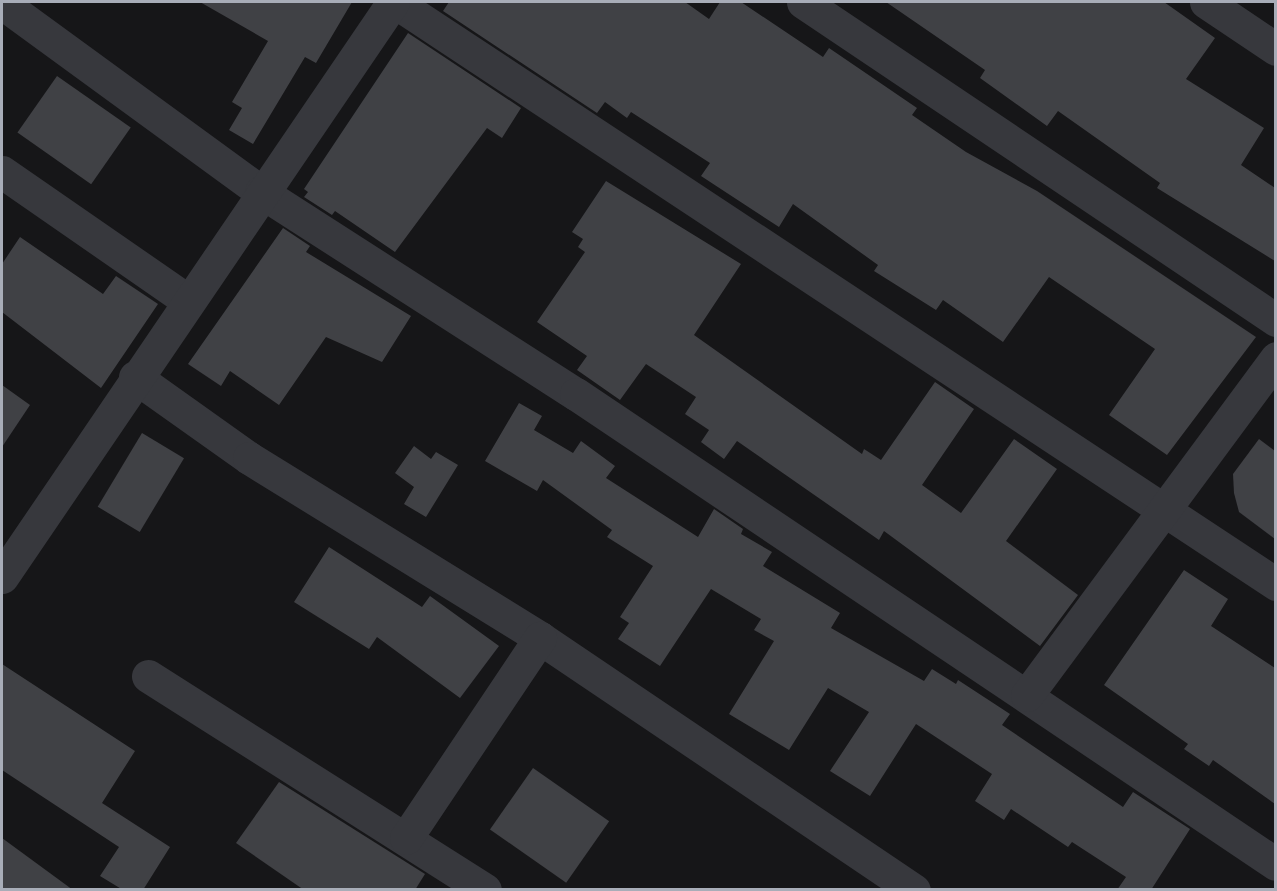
<!DOCTYPE html>
<html>
<head>
<meta charset="utf-8">
<style>
	body { margin:0 }
	#map { position:relative; width:1277px; height:891px; overflow:hidden; background:#161618; font-family:Helvetica,sans-serif }
	div>[style] { position:absolute }
	.building>* { inset:0; background:#404145; transform-origin:0 0 }
	.minor>* { height:33px; margin:-16.5px; padding:0 16.5px; transform-origin:16.5px; border-radius:16.5px; background:#37383d }
	span { translate:-50% -50%; white-space:nowrap; text-align:center; line-height:1.15; -webkit-text-stroke:5px #111113; paint-order:stroke }
	.frame { position:absolute; inset:0; border:3px solid #a8adb8; pointer-events:none }
</style>
</head>
<body>
<div id="map">
	<div class="building">
		<div style="clip-path:polygon(200px 2px,352px 2px,316px 63px,305px 57px,253px 144px,229px 130px,242px 108px,232px 102px,268px 41px)"></div>
		<div style="clip-path:polygon(449px 2px,685px 2px,709px 19px,720px 2px,741px 2px,823px 57px,829px 48px,917px 108px,912px 115px,966px 152px,1037px 191px,1256px 337px,1167px 455px,1109px 415px,1155px 349px,1049px 277px,1003px 342px,943px 300px,936px 310px,874px 271px,878px 265px,793px 204px,779px 227px,701px 176px,710px 163px,631px 112px,627px 118px,605px 102px,597px 113px,443px 11px)"></div>
		<div style="clip-path:polygon(886px 2px,1164px 2px,1215px 38px,1186px 79px,1264px 128px,1241px 165px,1275px 188px,1275px 261px,1157px 188px,1160px 183px,1058px 111px,1047px 126px,980px 78px,985px 70px)"></div>
		<div style="clip-path:polygon(408px 33px,521px 108px,502px 138px,487px 128px,395px 252px,335px 211px,332px 215px,304px 197px,308px 192px,304px 189px)"></div>
		<div style="left:57px;top:76px;width:90px;height:69px;rotate:35deg"></div>
		<div style="clip-path:polygon(606px 181px,741px 264px,694px 335px,862px 454px,864px 449px,881px 460px,935px 382px,974px 409px,922px 485px,961px 513px,1014px 439px,1057px 469px,1006px 541px,1078px 595px,1040px 646px,884px 531px,879px 540px,737px 441px,724px 459px,701px 442px,709px 430px,685px 414px,696px 397px,646px 364px,620px 400px,577px 370px,587px 356px,537px 322px,585px 252px,578px 247px,583px 239px,572px 232px)"></div>
		<div style="clip-path:polygon(283px 228px,310px 246px,306px 252px,411px 316px,382px 362px,326px 337px,279px 405px,230px 371px,221px 386px,188px 364px)"></div>
		<div style="clip-path:polygon(20px 237px,103px 294px,116px 276px,158px 304px,101px 388px,2px 312px,2px 264px)"></div>
		<div style="clip-path:polygon(2px 385px,30px 405px,2px 447px)"></div>
		<div style="clip-path:polygon(519px 403px,542px 416px,534px 430px,573px 453px,581px 441px,615px 466px,606px 478px,698px 537px,714px 509px,743px 529px,741px 534px,772px 552px,763px 566px,840px 613px,831px 628px,924px 681px,932px 669px,956px 684px,958px 680px,1010px 714px,1002px 725px,1123px 807px,1133px 792px,1190px 829px,1151px 890px,1117px 890px,1126px 877px,1072px 842px,1068px 847px,1011px 809px,1004px 820px,975px 801px,992px 774px,916px 724px,870px 796px,830px 771px,869px 712px,828px 688px,789px 750px,729px 714px,774px 641px,754px 630px,761px 619px,711px 589px,660px 666px,618px 639px,629px 623px,620px 617px,653px 566px,607px 537px,612px 530px,543px 480px,537px 491px,485px 461px)"></div>
		<div style="left:142px;top:433px;width:49px;height:86px;rotate:31deg"></div>
		<div style="clip-path:polygon(1259px 439px,1275px 451px,1275px 539px,1239px 512px,1234px 493px,1233px 474px)"></div>
		<div style="clip-path:polygon(414px 446px,431px 459px,436px 452px,458px 465px,426px 517px,404px 504px,414px 487px,395px 473px)"></div>
		<div style="clip-path:polygon(329px 547px,422px 607px,430px 596px,499px 646px,460px 698px,377px 637px,369px 649px,294px 602px)"></div>
		<div style="clip-path:polygon(1184px 570px,1228px 599px,1211px 626px,1275px 668px,1275px 804px,1213px 760px,1209px 766px,1184px 749px,1188px 744px,1104px 685px)"></div>
		<div style="clip-path:polygon(2px 664px,135px 751px,102px 803px,170px 847px,143px 890px,123px 890px,100px 876px,119px 847px,2px 770px)"></div>
		<div style="left:533px;top:768px;width:93px;height:75px;rotate:35deg"></div>
		<div style="clip-path:polygon(279px 782px,425px 874px,415px 890px,304px 890px,236px 843px)"></div>
		<div style="clip-path:polygon(2px 838px,73px 890px,2px 890px)"></div>
	</div>
	<div class="minor">
		<div style="left:395px;top:2px;width:1056px;rotate:33.45deg"></div>
		<div style="left:803px;top:2px;width:570px;rotate:33.91deg"></div>
		<div style="left:1206px;top:2px;width:84px;rotate:33.9deg"></div>
		<div style="left:2px;top:3px;width:321px;rotate:36.1deg"></div>
		<div style="left:261px;top:192px;width:374px;rotate:32.7deg"></div>
		<div style="left:576px;top:394px;width:843px;rotate:33.88deg"></div>
		<div style="left:2px;top:172px;width:225px;rotate:34.7deg"></div>
		<div style="left:135px;top:377px;width:140px;rotate:35.4deg"></div>
		<div style="left:249px;top:458px;width:342px;rotate:31.7deg"></div>
		<div style="left:540px;top:638px;width:451px;rotate:34deg"></div>
		<div style="left:2px;top:577px;width:695px;rotate:-55.78deg"></div>
		<div style="left:148px;top:676px;width:399px;rotate:32.4deg"></div>
		<div style="left:1027px;top:695px;width:419px;rotate:-53.5deg"></div>
		<div style="left:406px;top:838px;width:241px;rotate:-56.2deg"></div>
	</div>
	<div class="frame"></div>
</div>
</body>
</html>
